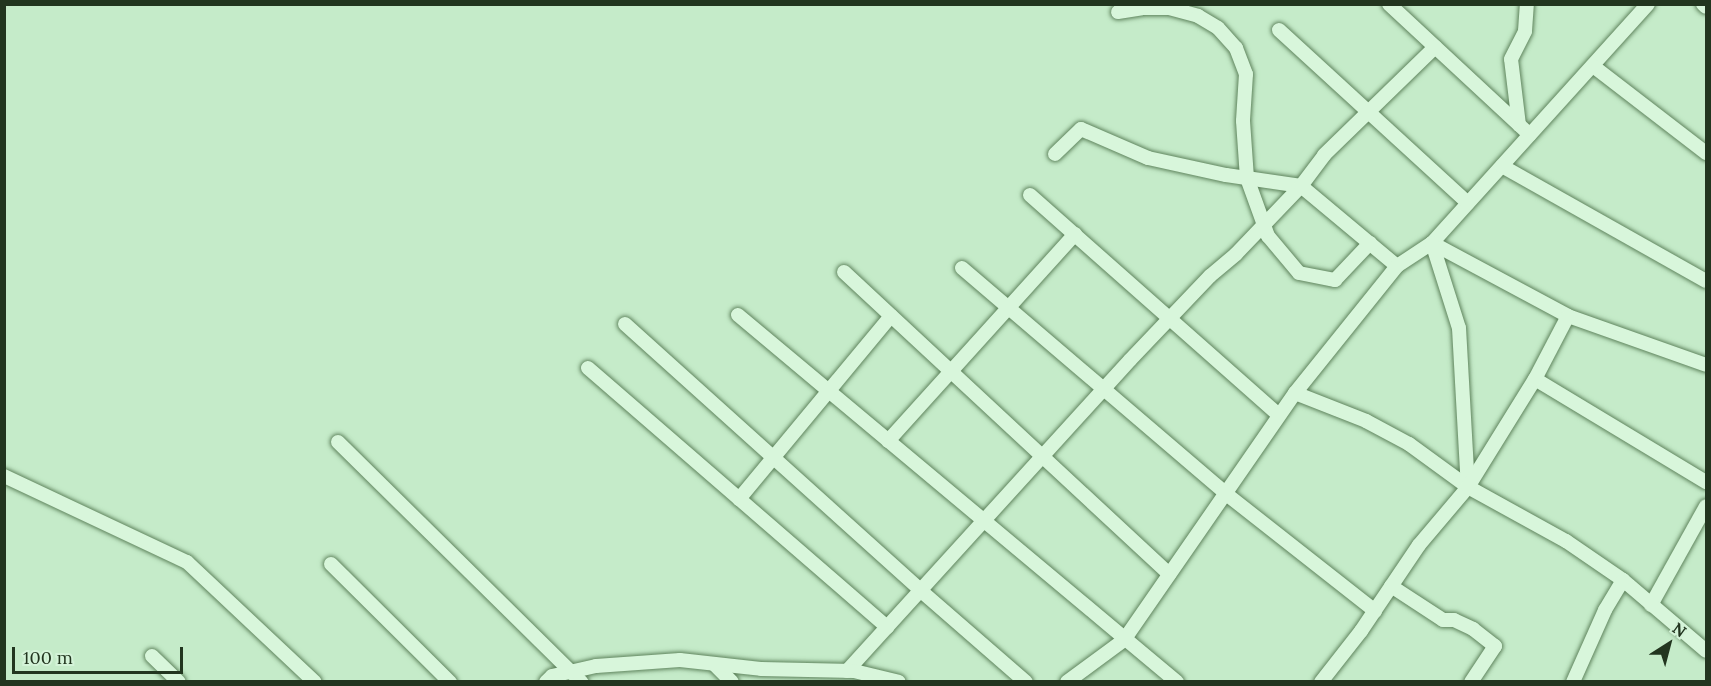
<!DOCTYPE html>
<html>
<head>
<meta charset="utf-8">
<style>
	body { margin:0 }
	#map { position:relative; width:1711px; height:686px; overflow:hidden; background:#c5ebc9; font-family:Lora,serif }
	div>[style] { position:absolute }
	.roads { filter:drop-shadow(0 0 2px #5f845d) drop-shadow(0 0 2px #5f845d) }
	.minor>* { height:14px; margin:-7px; padding:0 7px; transform-origin:7px; border-radius:7px; background:#d8f6db }
	span { translate:-50% -50%; white-space:nowrap; text-align:center; line-height:1.15; -webkit-text-stroke:5px #d4f3d8; paint-order:stroke }
	.frame { position:absolute; inset:0; border:6px solid #22351f; pointer-events:none }
	.north { position:absolute; left:1639px; top:614px; width:60px; height:60px; -webkit-text-stroke:4px #d4f3d8; paint-order:stroke; rotate:36deg; font-size:16px; font-weight:700; line-height:24px; text-align:center; color:#22351f }
	.north::after { content:''; display:block; margin:auto; width:21px; height:27px; background:#22351f; clip-path:polygon(50% 0,100% 100%,50% 72%,0 100%) }
	.scale { position:absolute; left:12px; top:647px; width:171px; height:27px; box-sizing:border-box; border:3px solid #22351f; border-top:0; padding-left:8px; font-size:18px; line-height:21px; white-space:nowrap; color:#22351f; -webkit-text-stroke:4px #d4f3d8; paint-order:stroke }
</style>
</head>
<body>
<div id="map">
	<div class="roads">
		<div class="minor">
			<div style="left:1389px;top:4px;width:192px;rotate:42.9deg"></div>
			<div style="left:1648px;top:4px;width:322px;rotate:132.1deg"></div>
			<div style="left:1432px;top:243px;width:154px;rotate:28.2deg"></div>
			<div style="left:1568px;top:316px;width:146px;rotate:19.5deg"></div>
			<div style="left:1703px;top:4px;width:4px;rotate:45deg"></div>
			<div style="left:1118px;top:12px;width:24px;rotate:-9deg"></div>
			<div style="left:1142px;top:8px;width:27px"></div>
			<div style="left:1169px;top:8px;width:30px;rotate:15deg"></div>
			<div style="left:1198px;top:16px;width:23px;rotate:31deg"></div>
			<div style="left:1218px;top:28px;width:27px;rotate:48deg"></div>
			<div style="left:1236px;top:48px;width:28px;rotate:69deg"></div>
			<div style="left:1246px;top:74px;width:47px;rotate:93.7deg"></div>
			<div style="left:1243px;top:121px;width:57px;rotate:86deg"></div>
			<div style="left:1247px;top:178px;width:62px;rotate:70.1deg"></div>
			<div style="left:1268px;top:236px;width:48px;rotate:50deg"></div>
			<div style="left:1299px;top:273px;width:37px;rotate:11deg"></div>
			<div style="left:1335px;top:280px;width:51px;rotate:-46.6deg"></div>
			<div style="left:1279px;top:30px;width:256px;rotate:42.5deg"></div>
			<div style="left:1593px;top:66px;width:143px;rotate:37.6deg"></div>
			<div style="left:1519px;top:125px;width:66px;rotate:-96.9deg"></div>
			<div style="left:1511px;top:59px;width:31px;rotate:-63deg"></div>
			<div style="left:1525px;top:31px;width:27px;rotate:-86deg"></div>
			<div style="left:1055px;top:154px;width:36px;rotate:-44deg"></div>
			<div style="left:1081px;top:129px;width:73px;rotate:23.4deg"></div>
			<div style="left:1148px;top:158px;width:80px;rotate:12.3deg"></div>
			<div style="left:1226px;top:175px;width:76px;rotate:8.3deg"></div>
			<div style="left:1301px;top:186px;width:125px;rotate:39.8deg"></div>
			<div style="left:1502px;top:166px;width:234px;rotate:29.4deg"></div>
			<div style="left:1030px;top:195px;width:332px;rotate:41.5deg"></div>
			<div style="left:962px;top:268px;width:346px;rotate:40.5deg"></div>
			<div style="left:1225px;top:493px;width:191px;rotate:38.2deg"></div>
			<div style="left:844px;top:272px;width:444px;rotate:42.9deg"></div>
			<div style="left:738px;top:315px;width:572px;rotate:39.9deg"></div>
			<div style="left:625px;top:324px;width:397px;rotate:42deg"></div>
			<div style="left:920px;top:590px;width:140px;rotate:41deg"></div>
			<div style="left:588px;top:368px;width:396px;rotate:40.9deg"></div>
			<div style="left:1535px;top:379px;width:200px;rotate:31.1deg"></div>
			<div style="left:1295px;top:393px;width:163px;rotate:-51.2deg"></div>
			<div style="left:1397px;top:266px;width:42px;rotate:-33.3deg"></div>
			<div style="left:1432px;top:243px;width:89px;rotate:72.4deg"></div>
			<div style="left:1459px;top:328px;width:159px;rotate:86.8deg"></div>
			<div style="left:888px;top:441px;width:279px;rotate:-47.9deg"></div>
			<div style="left:338px;top:442px;width:342px;rotate:44.6deg"></div>
			<div style="left:4px;top:476px;width:202px;rotate:25.2deg"></div>
			<div style="left:187px;top:562px;width:175px;rotate:43.2deg"></div>
			<div style="left:739px;top:499px;width:238px;rotate:-50.3deg"></div>
			<div style="left:331px;top:564px;width:168px;rotate:44.8deg"></div>
			<div style="left:1391px;top:586px;width:62px;rotate:33.2deg"></div>
			<div style="left:1443px;top:620px;width:11px"></div>
			<div style="left:1454px;top:620px;width:21px;rotate:25deg"></div>
			<div style="left:1473px;top:629px;width:28px;rotate:38deg"></div>
			<div style="left:1495px;top:646px;width:43px;rotate:123.7deg"></div>
			<div style="left:1651px;top:605px;width:113px;rotate:-60.9deg"></div>
			<div style="left:152px;top:656px;width:37px;rotate:44deg"></div>
			<div style="left:714px;top:664px;width:25px;rotate:45deg"></div>
			<div style="left:847px;top:671px;width:420px;rotate:-47.7deg"></div>
			<div style="left:1130px;top:360px;width:116px;rotate:-46.4deg"></div>
			<div style="left:1210px;top:276px;width:34px;rotate:-40deg"></div>
			<div style="left:1236px;top:254px;width:94px;rotate:-46.3deg"></div>
			<div style="left:1301px;top:186px;width:39px;rotate:-53deg"></div>
			<div style="left:1324px;top:155px;width:155px;rotate:-44.2deg"></div>
			<div style="left:546px;top:682px;width:8px;rotate:-45deg"></div>
			<div style="left:552px;top:676px;width:45px;rotate:-12.8deg"></div>
			<div style="left:596px;top:666px;width:84px;rotate:-4.1deg"></div>
			<div style="left:680px;top:660px;width:81px;rotate:6.3deg"></div>
			<div style="left:761px;top:669px;width:93px;rotate:1.2deg"></div>
			<div style="left:854px;top:671px;width:46px;rotate:13.7deg"></div>
			<div style="left:1067px;top:682px;width:71px;rotate:-36.4deg"></div>
			<div style="left:1124px;top:640px;width:300px;rotate:-55.3deg"></div>
			<div style="left:1295px;top:393px;width:76px;rotate:21.5deg"></div>
			<div style="left:1366px;top:421px;width:49px;rotate:28.1deg"></div>
			<div style="left:1409px;top:444px;width:73px;rotate:36.1deg"></div>
			<div style="left:1468px;top:487px;width:112px;rotate:28.9deg"></div>
			<div style="left:1566px;top:541px;width:69px;rotate:34.4deg"></div>
			<div style="left:1623px;top:580px;width:109px;rotate:40.5deg"></div>
			<div style="left:1321px;top:682px;width:65px;rotate:-51.9deg"></div>
			<div style="left:1361px;top:631px;width:104px;rotate:-56deg"></div>
			<div style="left:1419px;top:545px;width:76px;rotate:-49.8deg"></div>
			<div style="left:1468px;top:487px;width:127px;rotate:-58.2deg"></div>
			<div style="left:1535px;top:379px;width:71px;rotate:-62.4deg"></div>
			<div style="left:1573px;top:682px;width:79px;rotate:-66deg"></div>
			<div style="left:1605px;top:610px;width:35px;rotate:-59deg"></div>
		</div>
	</div>
	<div class="frame"></div>
	<div class="north">N</div>
	<div class="scale">100 m</div>
</div>
</body>
</html>
